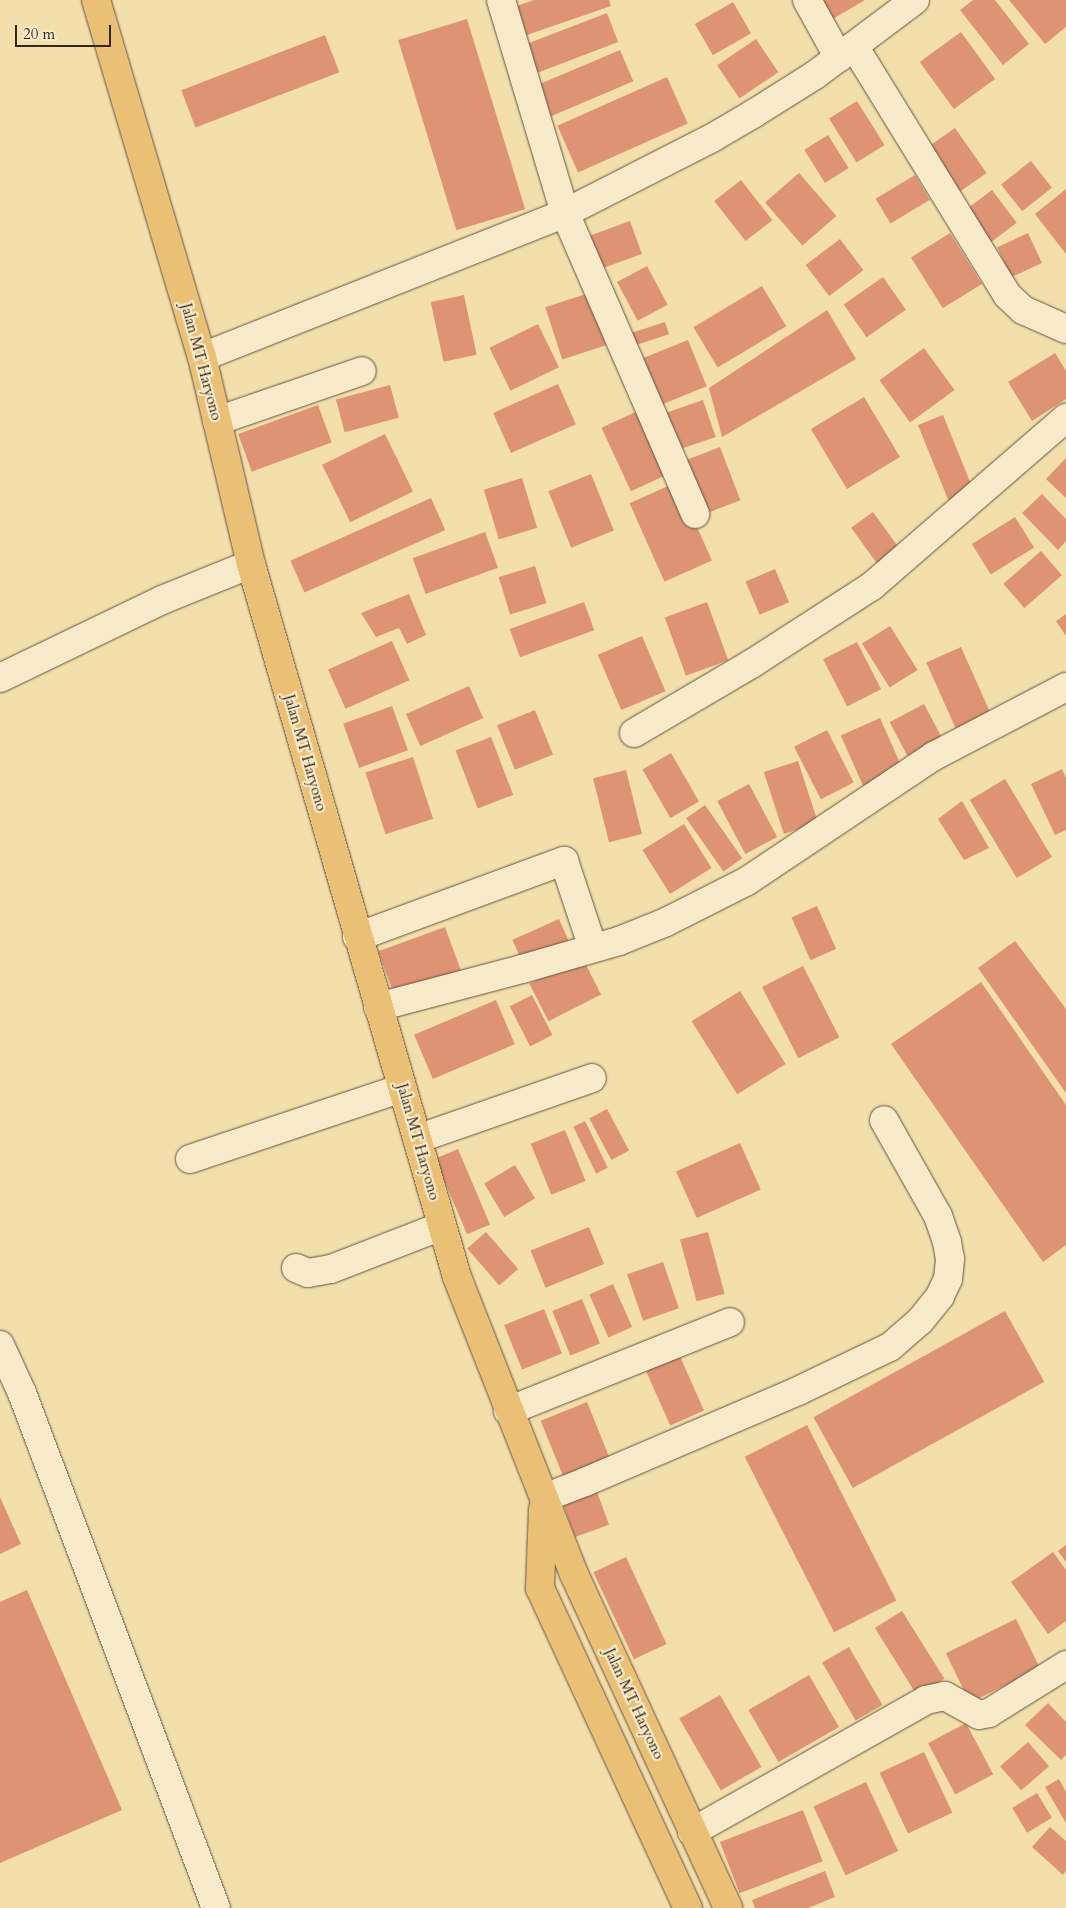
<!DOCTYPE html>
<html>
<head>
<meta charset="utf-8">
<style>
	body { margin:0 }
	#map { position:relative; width:1066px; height:1908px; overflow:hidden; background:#f3dfac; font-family:Cardo,serif }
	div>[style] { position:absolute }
	.building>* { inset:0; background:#de9474; transform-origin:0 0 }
	.roads { filter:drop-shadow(0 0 1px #645442) drop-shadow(0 0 1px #645442) }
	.minor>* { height:28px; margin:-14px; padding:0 14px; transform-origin:14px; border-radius:14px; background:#f7eac9 }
	.major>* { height:28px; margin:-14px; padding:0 14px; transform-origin:14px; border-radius:14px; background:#eac076 }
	span { translate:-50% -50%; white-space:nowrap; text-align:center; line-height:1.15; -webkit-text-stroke:4.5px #f7eac9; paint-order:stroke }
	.street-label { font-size:15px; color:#34261e }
	.scale { position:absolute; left:15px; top:25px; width:96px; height:22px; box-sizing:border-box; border:2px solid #34261e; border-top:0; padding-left:6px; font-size:15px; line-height:18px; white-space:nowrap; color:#34261e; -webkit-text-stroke:4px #f7eac9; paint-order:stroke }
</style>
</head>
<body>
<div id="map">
	<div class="building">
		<div style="clip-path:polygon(534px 0,609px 0,611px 6px,521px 37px,511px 8px)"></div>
		<div style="clip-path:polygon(820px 0,865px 0,831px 20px)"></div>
		<div style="clip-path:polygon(973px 0,995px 0,1029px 44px,1003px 65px,960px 10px)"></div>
		<div style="clip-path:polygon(1009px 0,1066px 0,1066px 27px,1045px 44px)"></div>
		<div style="left:733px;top:2px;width:36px;height:44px;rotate:60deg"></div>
		<div style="left:607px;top:13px;width:31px;height:89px;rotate:69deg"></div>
		<div style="left:467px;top:19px;width:199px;height:72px;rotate:73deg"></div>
		<div style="left:961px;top:32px;width:58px;height:51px;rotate:54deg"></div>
		<div style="left:325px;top:35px;width:40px;height:154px;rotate:69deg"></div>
		<div style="left:756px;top:39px;width:40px;height:47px;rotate:56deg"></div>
		<div style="left:620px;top:50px;width:34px;height:93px;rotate:67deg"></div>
		<div style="left:667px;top:77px;width:51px;height:120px;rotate:66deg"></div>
		<div style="left:857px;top:101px;width:52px;height:33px;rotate:58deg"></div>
		<div style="left:955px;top:128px;width:55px;height:41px;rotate:55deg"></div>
		<div style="left:828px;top:135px;width:39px;height:28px;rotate:58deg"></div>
		<div style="left:1031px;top:161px;width:34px;height:38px;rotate:52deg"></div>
		<div style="left:799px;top:173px;width:57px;height:45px;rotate:49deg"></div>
		<div style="left:915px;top:175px;width:29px;height:46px;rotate:59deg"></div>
		<div style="left:741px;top:180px;width:51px;height:34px;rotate:52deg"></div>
		<div style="clip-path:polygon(1066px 189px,1066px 254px,1035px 214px)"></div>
		<div style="left:992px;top:190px;width:41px;height:39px;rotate:53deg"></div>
		<div style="left:630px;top:221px;width:35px;height:51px;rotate:70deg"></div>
		<div style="left:950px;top:233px;width:60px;height:46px;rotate:58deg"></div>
		<div style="left:1028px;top:233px;width:33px;height:34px;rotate:65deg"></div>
		<div style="left:840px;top:239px;width:39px;height:43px;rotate:53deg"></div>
		<div style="left:647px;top:266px;width:44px;height:34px;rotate:62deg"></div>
		<div style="left:883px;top:277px;width:40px;height:48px;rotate:55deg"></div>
		<div style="left:762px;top:286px;width:47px;height:80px;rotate:59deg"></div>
		<div style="left:589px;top:293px;width:55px;height:46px;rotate:72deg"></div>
		<div style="left:464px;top:295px;width:61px;height:34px;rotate:78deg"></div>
		<div style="clip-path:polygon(827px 310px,856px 359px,722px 437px,709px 388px)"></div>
		<div style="left:665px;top:322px;width:13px;height:40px;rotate:72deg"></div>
		<div style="left:538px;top:324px;width:48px;height:54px;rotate:64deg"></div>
		<div style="left:688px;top:340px;width:50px;height:57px;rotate:68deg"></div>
		<div style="left:924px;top:348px;width:52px;height:55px;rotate:54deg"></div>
		<div style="clip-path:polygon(1055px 353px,1066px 371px,1066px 399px,1032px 421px,1008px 382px)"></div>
		<div style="left:558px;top:384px;width:44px;height:71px;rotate:66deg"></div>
		<div style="left:390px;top:385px;width:34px;height:56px;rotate:75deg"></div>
		<div style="left:864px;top:397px;width:70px;height:62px;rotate:59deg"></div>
		<div style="left:703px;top:400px;width:39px;height:45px;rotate:71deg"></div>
		<div style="left:318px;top:405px;width:40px;height:85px;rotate:70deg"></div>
		<div style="left:644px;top:408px;width:70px;height:47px;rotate:65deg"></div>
		<div style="left:943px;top:415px;width:81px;height:27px;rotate:68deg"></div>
		<div style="left:385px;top:434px;width:64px;height:70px;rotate:64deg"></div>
		<div style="left:720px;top:447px;width:57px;height:41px;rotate:69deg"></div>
		<div style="clip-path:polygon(1066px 458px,1066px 498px,1046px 479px)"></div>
		<div style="left:591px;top:474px;width:61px;height:46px;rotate:68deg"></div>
		<div style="left:522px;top:478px;width:52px;height:40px;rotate:73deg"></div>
		<div style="left:677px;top:482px;width:86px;height:52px;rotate:66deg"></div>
		<div style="clip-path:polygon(1042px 494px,1066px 519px,1066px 541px,1058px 550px,1022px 513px)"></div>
		<div style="left:431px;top:498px;width:35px;height:154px;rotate:66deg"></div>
		<div style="left:873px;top:512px;width:49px;height:27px;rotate:54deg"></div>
		<div style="left:1015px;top:517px;width:36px;height:51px;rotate:58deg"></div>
		<div style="left:485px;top:532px;width:38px;height:77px;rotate:70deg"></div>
		<div style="left:1041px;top:551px;width:32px;height:50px;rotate:49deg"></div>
		<div style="left:535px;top:566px;width:39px;height:38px;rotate:73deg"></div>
		<div style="left:775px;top:569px;width:36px;height:32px;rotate:67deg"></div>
		<div style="clip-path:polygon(409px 594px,426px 635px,407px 644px,399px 628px,376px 637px,361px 613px)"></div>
		<div style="left:584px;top:602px;width:30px;height:79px;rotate:70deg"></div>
		<div style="left:707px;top:602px;width:62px;height:45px;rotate:70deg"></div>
		<div style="clip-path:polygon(1066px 614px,1066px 636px,1056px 621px)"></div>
		<div style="left:890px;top:626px;width:52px;height:33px;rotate:58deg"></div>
		<div style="left:642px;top:636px;width:60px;height:48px;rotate:67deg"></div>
		<div style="left:392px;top:641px;width:43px;height:70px;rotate:66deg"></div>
		<div style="left:857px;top:642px;width:53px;height:38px;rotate:63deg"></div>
		<div style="left:961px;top:647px;width:80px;height:38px;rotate:66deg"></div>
		<div style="left:469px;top:686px;width:35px;height:69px;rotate:66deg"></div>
		<div style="left:924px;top:704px;width:38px;height:39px;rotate:62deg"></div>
		<div style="left:392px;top:706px;width:47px;height:52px;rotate:70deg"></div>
		<div style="left:535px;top:710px;width:48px;height:41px;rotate:68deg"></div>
		<div style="left:880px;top:718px;width:59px;height:43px;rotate:66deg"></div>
		<div style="left:827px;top:730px;width:59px;height:37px;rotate:63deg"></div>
		<div style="left:491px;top:737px;width:62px;height:38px;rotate:69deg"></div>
		<div style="left:671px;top:753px;width:56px;height:33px;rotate:60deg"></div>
		<div style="left:413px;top:757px;width:65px;height:50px;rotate:72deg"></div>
		<div style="left:798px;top:761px;width:65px;height:36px;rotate:72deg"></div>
		<div style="clip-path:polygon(1062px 769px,1066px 778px,1066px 830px,1055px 835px,1031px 784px)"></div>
		<div style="left:626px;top:770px;width:66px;height:34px;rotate:76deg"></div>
		<div style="left:1005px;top:779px;width:91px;height:41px;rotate:59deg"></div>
		<div style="left:749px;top:784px;width:60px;height:36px;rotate:62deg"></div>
		<div style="clip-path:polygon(962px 801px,989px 848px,964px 860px,938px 819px)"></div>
		<div style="left:705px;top:805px;width:65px;height:23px;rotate:55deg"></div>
		<div style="left:684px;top:824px;width:52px;height:49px;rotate:58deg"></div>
		<div style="left:817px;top:906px;width:47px;height:28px;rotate:66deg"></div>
		<div style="left:559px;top:919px;width:24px;height:51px;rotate:66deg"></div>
		<div style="left:445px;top:927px;width:48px;height:71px;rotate:70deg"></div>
		<div style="clip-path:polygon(1015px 941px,1066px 1009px,1066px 1093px,978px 968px)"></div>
		<div style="left:582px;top:957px;width:42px;height:59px;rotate:63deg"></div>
		<div style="left:803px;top:966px;width:80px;height:46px;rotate:63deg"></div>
		<div style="clip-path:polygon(981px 982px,1066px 1105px,1066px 1245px,1043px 1262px,891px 1044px)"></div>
		<div style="left:740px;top:991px;width:86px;height:57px;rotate:58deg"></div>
		<div style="left:532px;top:995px;width:45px;height:25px;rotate:63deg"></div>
		<div style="left:496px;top:1000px;width:48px;height:89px;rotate:67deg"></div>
		<div style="left:607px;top:1109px;width:47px;height:20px;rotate:62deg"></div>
		<div style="left:585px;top:1121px;width:52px;height:13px;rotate:64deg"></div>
		<div style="left:565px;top:1130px;width:55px;height:37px;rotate:68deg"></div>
		<div style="left:740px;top:1143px;width:51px;height:70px;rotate:66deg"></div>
		<div style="left:458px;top:1149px;width:82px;height:25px;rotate:67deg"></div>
		<div style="left:515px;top:1165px;width:39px;height:36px;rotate:59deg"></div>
		<div style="left:589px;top:1227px;width:40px;height:63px;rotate:68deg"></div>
		<div style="left:486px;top:1232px;width:49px;height:25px;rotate:49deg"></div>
		<div style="left:708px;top:1232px;width:64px;height:29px;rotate:75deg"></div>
		<div style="left:663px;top:1262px;width:49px;height:38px;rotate:71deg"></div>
		<div style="left:613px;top:1284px;width:47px;height:26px;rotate:66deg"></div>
		<div style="left:582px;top:1299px;width:48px;height:32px;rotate:68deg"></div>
		<div style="left:544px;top:1309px;width:48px;height:43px;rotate:68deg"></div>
		<div style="left:1005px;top:1311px;width:81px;height:219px;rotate:61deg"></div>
		<div style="left:678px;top:1352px;width:64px;height:37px;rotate:66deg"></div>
		<div style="left:587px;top:1402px;width:64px;height:50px;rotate:68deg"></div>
		<div style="left:807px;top:1425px;width:197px;height:70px;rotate:63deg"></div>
		<div style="left:596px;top:1489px;width:38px;height:36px;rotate:70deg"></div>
		<div style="clip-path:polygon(0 1497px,21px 1544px,0 1554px)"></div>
		<div style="clip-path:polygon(1066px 1545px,1066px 1562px,1058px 1551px)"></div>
		<div style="clip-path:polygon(1053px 1552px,1066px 1570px,1066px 1621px,1048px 1634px,1011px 1582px)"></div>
		<div style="left:626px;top:1557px;width:96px;height:36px;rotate:65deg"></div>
		<div style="clip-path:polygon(27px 1590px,122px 1810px,0 1863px,0 1602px)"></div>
		<div style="left:902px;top:1611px;width:80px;height:32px;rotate:58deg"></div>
		<div style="left:1016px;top:1619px;width:55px;height:78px;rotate:64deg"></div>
		<div style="left:849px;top:1647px;width:67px;height:31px;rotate:60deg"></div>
		<div style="left:809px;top:1675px;width:60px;height:70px;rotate:60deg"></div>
		<div style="left:720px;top:1695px;width:83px;height:47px;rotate:60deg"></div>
		<div style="clip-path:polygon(1048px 1703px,1066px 1722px,1066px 1755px,1061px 1760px,1025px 1725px)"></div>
		<div style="left:966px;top:1723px;width:58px;height:43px;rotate:62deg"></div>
		<div style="left:1028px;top:1742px;width:32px;height:37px;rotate:49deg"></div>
		<div style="left:924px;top:1752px;width:67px;height:49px;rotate:65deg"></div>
		<div style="clip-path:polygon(1059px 1779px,1066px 1792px,1066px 1823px,1045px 1787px)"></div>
		<div style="left:866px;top:1782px;width:76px;height:58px;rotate:65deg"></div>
		<div style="left:1037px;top:1793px;width:29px;height:29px;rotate:59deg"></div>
		<div style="left:803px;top:1810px;width:55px;height:89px;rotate:69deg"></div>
		<div style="clip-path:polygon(1050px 1827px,1066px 1841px,1066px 1871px,1063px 1875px,1032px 1847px)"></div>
		<div style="clip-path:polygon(825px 1871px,835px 1897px,808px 1908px,755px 1908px,752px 1900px)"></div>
	</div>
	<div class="roads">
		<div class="minor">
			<div style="left:501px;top:0;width:222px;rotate:73.3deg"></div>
			<div style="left:565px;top:213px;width:328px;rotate:66.6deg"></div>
			<div style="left:807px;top:0;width:66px;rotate:61.1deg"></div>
			<div style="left:854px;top:46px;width:292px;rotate:58.4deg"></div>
			<div style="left:1007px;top:295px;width:22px;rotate:43deg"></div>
			<div style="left:1023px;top:310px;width:47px;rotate:23.8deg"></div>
			<div style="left:202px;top:357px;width:391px;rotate:-21.6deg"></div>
			<div style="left:565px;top:213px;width:165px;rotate:-27deg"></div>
			<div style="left:712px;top:138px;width:48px;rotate:-30.3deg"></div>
			<div style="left:753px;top:114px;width:73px;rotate:-32.2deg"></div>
			<div style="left:815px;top:75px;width:125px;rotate:-36.9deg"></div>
			<div style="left:217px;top:421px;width:153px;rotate:-19deg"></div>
			<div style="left:0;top:678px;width:180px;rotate:-25.7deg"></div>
			<div style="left:162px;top:600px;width:96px;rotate:-22deg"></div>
			<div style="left:634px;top:733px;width:138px;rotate:-30.5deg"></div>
			<div style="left:753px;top:663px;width:142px;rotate:-32.9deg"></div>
			<div style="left:872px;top:586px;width:257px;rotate:-40.9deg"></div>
			<div style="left:357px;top:937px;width:221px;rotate:-20.2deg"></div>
			<div style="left:564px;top:861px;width:92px;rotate:71.6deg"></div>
			<div style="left:378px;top:1007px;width:149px;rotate:-14.8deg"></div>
			<div style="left:522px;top:969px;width:101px;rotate:-16.1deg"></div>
			<div style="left:619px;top:941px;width:51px;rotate:-22deg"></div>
			<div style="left:666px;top:922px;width:91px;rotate:-26.8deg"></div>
			<div style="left:747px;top:881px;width:225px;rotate:-33.8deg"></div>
			<div style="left:934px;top:756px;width:149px;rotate:-27.6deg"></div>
			<div style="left:417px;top:1139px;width:185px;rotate:-19.2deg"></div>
			<div style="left:190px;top:1159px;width:224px;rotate:-18.5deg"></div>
			<div style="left:296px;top:1268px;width:13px;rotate:23deg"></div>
			<div style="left:308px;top:1273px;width:23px;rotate:-10deg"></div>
			<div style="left:331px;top:1269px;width:119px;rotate:-21.2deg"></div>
			<div style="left:0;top:1345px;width:53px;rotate:65.4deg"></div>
			<div style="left:22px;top:1393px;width:550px;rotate:69.36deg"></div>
			<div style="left:508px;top:1411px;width:239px;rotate:-21.8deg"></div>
			<div style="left:544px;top:1498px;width:44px;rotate:-21.3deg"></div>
			<div style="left:585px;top:1482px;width:232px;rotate:-23.1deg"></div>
			<div style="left:798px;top:1391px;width:102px;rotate:-25.6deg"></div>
			<div style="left:890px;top:1347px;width:40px;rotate:-41deg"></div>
			<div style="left:920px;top:1321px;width:32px;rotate:-51deg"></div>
			<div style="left:940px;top:1296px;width:19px;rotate:-65deg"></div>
			<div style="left:948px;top:1279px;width:20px;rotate:-84deg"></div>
			<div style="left:950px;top:1259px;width:17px;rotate:-100deg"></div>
			<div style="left:947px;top:1242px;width:28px;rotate:-109deg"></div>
			<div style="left:938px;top:1216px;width:110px;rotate:-119.4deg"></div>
			<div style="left:692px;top:1832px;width:269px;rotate:-29.4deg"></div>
			<div style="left:926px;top:1700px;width:19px;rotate:-12deg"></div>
			<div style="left:945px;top:1696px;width:39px;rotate:29deg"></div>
			<div style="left:979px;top:1715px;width:10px;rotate:-11deg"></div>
			<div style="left:989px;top:1713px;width:91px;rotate:-31.9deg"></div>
		</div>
		<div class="major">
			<div style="left:96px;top:0;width:372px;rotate:73.5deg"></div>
			<div style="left:202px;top:357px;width:213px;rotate:76.7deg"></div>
			<div style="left:251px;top:564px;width:742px;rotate:73.88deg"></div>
			<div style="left:457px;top:1277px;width:319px;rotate:68.5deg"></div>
			<div style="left:574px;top:1574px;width:368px;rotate:65.2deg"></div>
			<div style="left:543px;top:1509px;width:79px;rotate:92.2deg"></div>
			<div style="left:540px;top:1588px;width:353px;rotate:65.2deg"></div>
		</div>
	</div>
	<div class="street-label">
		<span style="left:201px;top:362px;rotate:75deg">Jalan MT Haryono</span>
		<span style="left:305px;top:753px;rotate:74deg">Jalan MT Haryono</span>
		<span style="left:418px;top:1142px;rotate:74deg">Jalan MT Haryono</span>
		<span style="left:634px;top:1704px;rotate:65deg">Jalan MT Haryono</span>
	</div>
	<div class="scale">20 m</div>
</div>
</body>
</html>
